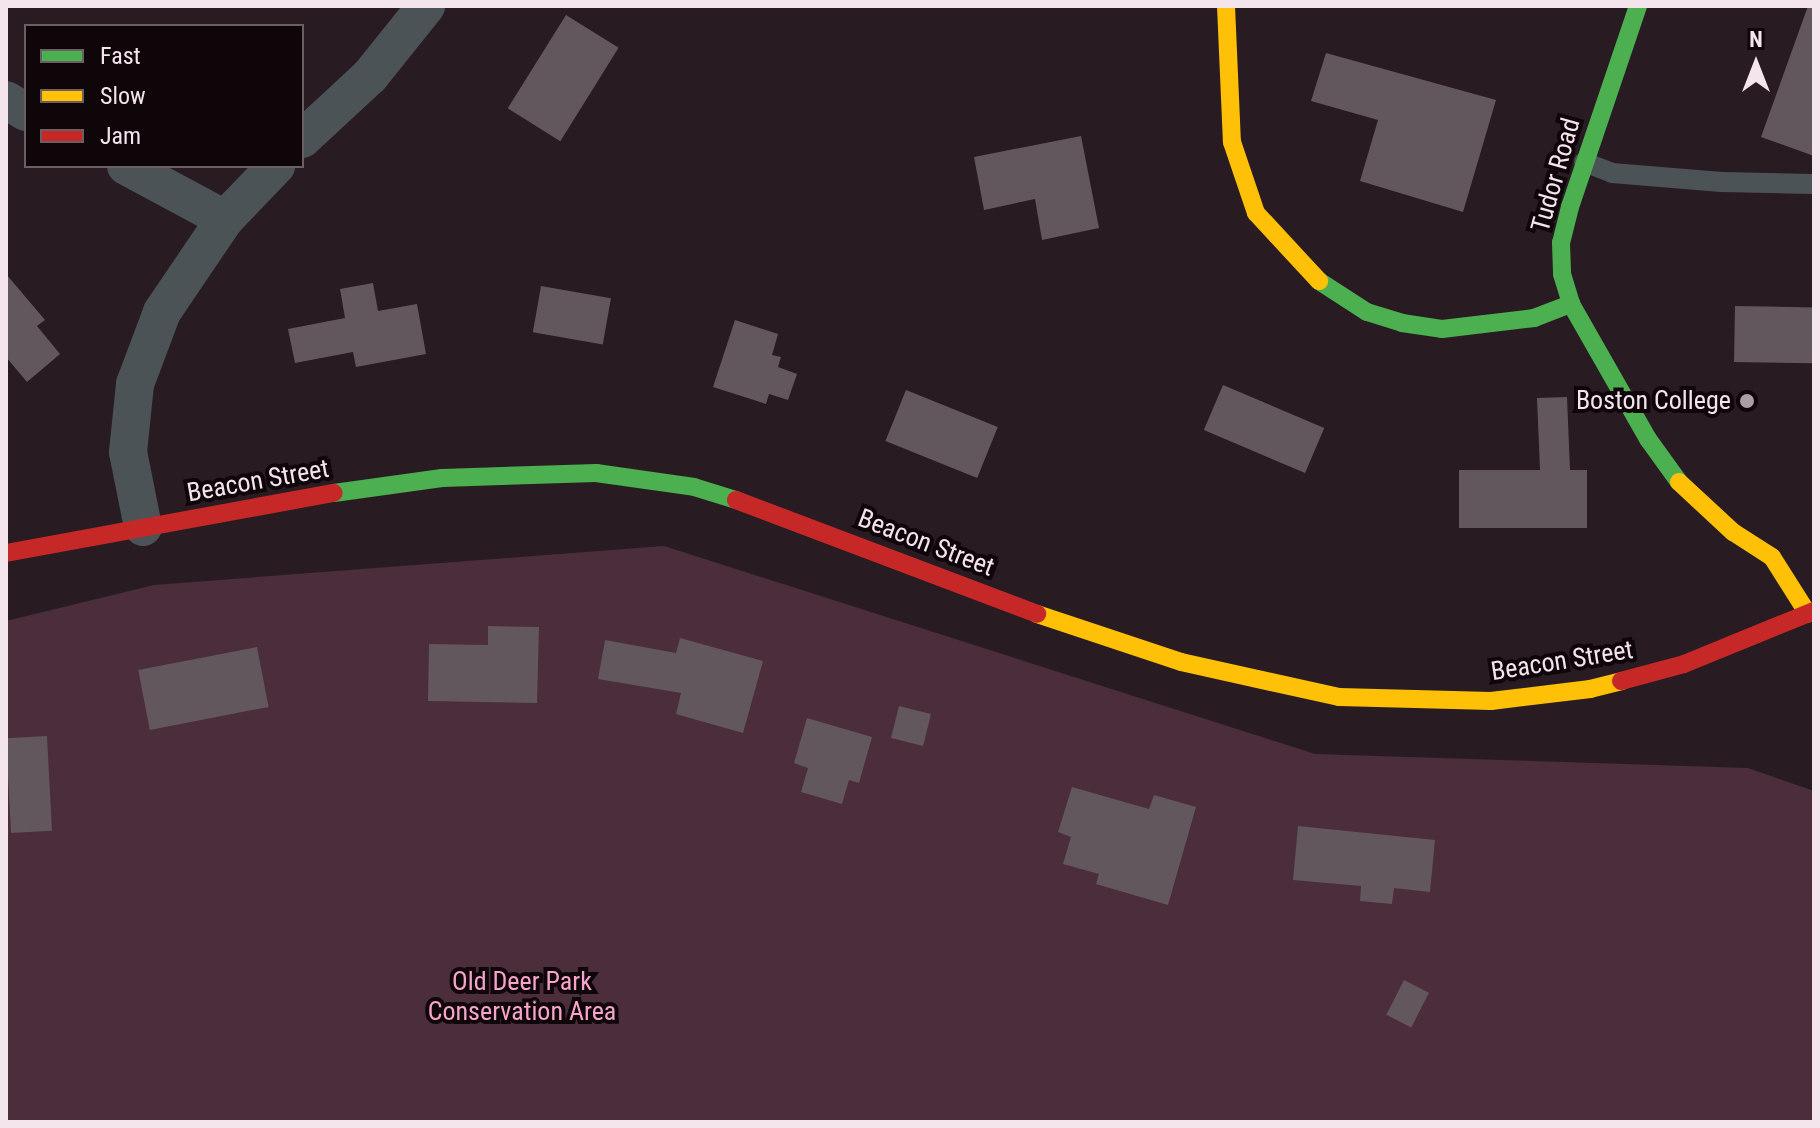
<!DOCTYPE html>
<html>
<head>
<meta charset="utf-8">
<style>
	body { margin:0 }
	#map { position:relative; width:1820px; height:1128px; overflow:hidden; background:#281c22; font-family:"Roboto Condensed",sans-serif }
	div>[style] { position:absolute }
	.green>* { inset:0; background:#4b2d3c }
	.building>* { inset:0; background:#62575c; transform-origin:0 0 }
	.lane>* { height:20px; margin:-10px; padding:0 10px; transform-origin:10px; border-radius:10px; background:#4c5357 }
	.street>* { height:38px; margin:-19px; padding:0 19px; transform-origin:19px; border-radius:19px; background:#4c5357 }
	.fast>* { height:18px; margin:-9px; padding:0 9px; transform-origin:9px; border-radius:9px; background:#4caf50 }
	.slow>* { height:18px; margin:-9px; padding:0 9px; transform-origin:9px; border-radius:9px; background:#ffc107 }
	.jam>* { height:18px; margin:-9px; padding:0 9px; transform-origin:9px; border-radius:9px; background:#c62828 }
	.dots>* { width:22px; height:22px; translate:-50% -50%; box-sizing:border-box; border:4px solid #0f060a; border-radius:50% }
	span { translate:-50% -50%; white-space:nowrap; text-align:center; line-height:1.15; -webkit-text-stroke:8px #0f060a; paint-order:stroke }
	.street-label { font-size:26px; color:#f4e4eb }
	.poi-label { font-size:26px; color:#f4e4eb }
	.right { translate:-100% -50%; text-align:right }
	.park-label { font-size:26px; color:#f8a3cc }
	.frame { position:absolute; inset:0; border:8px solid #f4e4eb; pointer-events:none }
	.legend { position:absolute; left:24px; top:24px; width:280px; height:144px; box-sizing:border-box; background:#0f060a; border:2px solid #6b5f64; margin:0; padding:10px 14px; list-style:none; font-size:24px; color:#f4e4eb }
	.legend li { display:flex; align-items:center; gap:16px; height:40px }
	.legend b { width:40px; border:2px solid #6b5f64 }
	.north { position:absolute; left:1716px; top:24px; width:80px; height:80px; -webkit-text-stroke:6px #0f060a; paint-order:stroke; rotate:0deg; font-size:22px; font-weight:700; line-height:32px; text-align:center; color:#f4e4eb }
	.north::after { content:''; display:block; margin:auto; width:28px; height:36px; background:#f4e4eb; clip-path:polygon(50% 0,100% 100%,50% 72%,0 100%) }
</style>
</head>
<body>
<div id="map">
	<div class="green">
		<div style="clip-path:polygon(664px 546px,1315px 754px,1748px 768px,1814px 791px,1814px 1122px,6px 1122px,6px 621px,154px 585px)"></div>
	</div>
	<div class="building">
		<div style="clip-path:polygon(1808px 6px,1814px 6px,1814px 156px,1761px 137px)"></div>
		<div style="left:566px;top:15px;width:62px;height:110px;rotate:32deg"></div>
		<div style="clip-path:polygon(1326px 53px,1496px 100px,1463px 212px,1360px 181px,1378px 120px,1311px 101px)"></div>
		<div style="clip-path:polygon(1081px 136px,1099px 228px,1042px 240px,1035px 199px,984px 210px,974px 157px)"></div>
		<div style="clip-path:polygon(6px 274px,45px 320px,37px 326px,60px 354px,27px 382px,6px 357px)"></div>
		<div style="clip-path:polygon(373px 283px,378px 311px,417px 304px,426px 354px,356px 367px,353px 352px,295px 363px,288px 329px,345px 318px,340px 289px)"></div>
		<div style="left:541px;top:286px;width:71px;height:47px;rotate:10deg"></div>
		<div style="left:1735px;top:306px;width:79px;height:56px;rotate:1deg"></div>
		<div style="clip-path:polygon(735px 320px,778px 334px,772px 355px,781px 357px,778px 367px,797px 374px,788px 400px,769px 394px,766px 404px,713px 387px)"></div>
		<div style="left:1223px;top:385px;width:110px;height:49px;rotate:23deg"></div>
		<div style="left:906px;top:390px;width:99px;height:55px;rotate:22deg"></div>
		<div style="clip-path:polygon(1567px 397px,1570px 470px,1587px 470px,1587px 528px,1459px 528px,1459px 470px,1540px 470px,1537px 398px)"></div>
		<div style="clip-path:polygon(488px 626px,539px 627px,537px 703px,428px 701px,429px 644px,488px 645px)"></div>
		<div style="clip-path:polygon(680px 638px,763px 661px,743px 733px,676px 714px,681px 693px,598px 679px,605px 640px,676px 653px)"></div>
		<div style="left:257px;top:647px;width:61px;height:121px;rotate:79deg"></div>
		<div style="left:899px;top:706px;width:33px;height:33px;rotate:14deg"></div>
		<div style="clip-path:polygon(807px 718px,872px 737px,859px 783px,849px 780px,842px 804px,801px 792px,808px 768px,794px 763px)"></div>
		<div style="left:47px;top:736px;width:95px;height:41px;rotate:87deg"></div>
		<div style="clip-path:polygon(1072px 787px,1149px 809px,1154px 795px,1196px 807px,1168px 905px,1096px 884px,1099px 874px,1063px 864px,1071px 837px,1058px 832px)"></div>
		<div style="clip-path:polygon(1298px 826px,1435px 840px,1430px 892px,1394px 888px,1392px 904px,1360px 901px,1361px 886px,1293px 880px)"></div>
		<div style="left:1404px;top:980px;width:28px;height:39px;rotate:27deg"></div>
	</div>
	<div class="lane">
		<div style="left:1584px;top:162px;width:30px;rotate:21deg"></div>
		<div style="left:1612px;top:173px;width:110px;rotate:4.7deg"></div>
		<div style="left:1722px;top:182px;width:92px;rotate:1.2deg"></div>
	</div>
	<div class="street">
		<div style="left:6px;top:100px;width:23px;rotate:31deg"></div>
		<div style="left:302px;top:139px;width:93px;rotate:-42.8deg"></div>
		<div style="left:370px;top:76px;width:90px;rotate:-51.3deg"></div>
		<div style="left:126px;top:166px;width:112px;rotate:28.2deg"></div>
		<div style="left:143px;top:527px;width:76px;rotate:-101.3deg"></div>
		<div style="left:128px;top:452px;width:68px;rotate:-84.1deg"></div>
		<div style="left:135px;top:384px;width:77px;rotate:-69.4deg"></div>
		<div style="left:162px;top:312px;width:112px;rotate:-55.9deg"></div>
		<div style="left:225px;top:219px;width:74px;rotate:-46.1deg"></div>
	</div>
	<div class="fast">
		<div style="left:1638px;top:6px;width:212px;rotate:108.7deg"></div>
		<div style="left:1570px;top:207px;width:37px;rotate:104deg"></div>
		<div style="left:1561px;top:243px;width:31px;rotate:88deg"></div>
		<div style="left:1562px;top:274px;width:31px;rotate:73deg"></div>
		<div style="left:1571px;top:304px;width:155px;rotate:60.3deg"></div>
		<div style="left:1648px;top:439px;width:53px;rotate:54.2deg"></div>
		<div style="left:1319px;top:281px;width:57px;rotate:32.9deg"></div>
		<div style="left:1367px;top:312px;width:37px;rotate:17deg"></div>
		<div style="left:1402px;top:323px;width:40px;rotate:8.5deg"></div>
		<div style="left:1442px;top:329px;width:93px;rotate:-6.8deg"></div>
		<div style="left:1534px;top:318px;width:40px;rotate:-21deg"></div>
		<div style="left:334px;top:493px;width:109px;rotate:-7.9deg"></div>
		<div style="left:442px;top:478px;width:154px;rotate:-1.9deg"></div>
		<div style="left:596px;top:473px;width:99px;rotate:8.1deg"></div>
		<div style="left:694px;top:487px;width:44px;rotate:17.2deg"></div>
	</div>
	<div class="slow">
		<div style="left:1226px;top:6px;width:136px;rotate:87.5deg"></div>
		<div style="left:1232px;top:142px;width:75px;rotate:71.3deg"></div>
		<div style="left:1256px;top:213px;width:93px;rotate:47.2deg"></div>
		<div style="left:1679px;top:482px;width:74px;rotate:42.8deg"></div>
		<div style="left:1733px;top:532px;width:46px;rotate:32.7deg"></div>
		<div style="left:1772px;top:557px;width:67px;rotate:57.7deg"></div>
		<div style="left:1037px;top:614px;width:152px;rotate:18.4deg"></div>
		<div style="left:1181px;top:662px;width:162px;rotate:12.5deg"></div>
		<div style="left:1339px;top:697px;width:152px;rotate:1.5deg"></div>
		<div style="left:1491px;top:701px;width:100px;rotate:-6.9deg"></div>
		<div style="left:1590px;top:689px;width:32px;rotate:-14deg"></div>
	</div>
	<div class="jam">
		<div style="left:736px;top:500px;width:322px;rotate:20.7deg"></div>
		<div style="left:6px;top:553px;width:333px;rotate:-10.4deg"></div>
		<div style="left:1621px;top:681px;width:65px;rotate:-15.1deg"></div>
		<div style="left:1684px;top:664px;width:140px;rotate:-22.2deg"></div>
	</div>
	<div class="dots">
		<div style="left:1747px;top:401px;background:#ad9ea5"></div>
	</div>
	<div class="street-label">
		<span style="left:1556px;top:175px;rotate:-74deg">Tudor Road</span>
		<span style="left:258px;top:481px;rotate:-10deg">Beacon Street</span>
		<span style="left:926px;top:543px;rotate:21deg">Beacon Street</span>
		<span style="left:1562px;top:661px;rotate:-9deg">Beacon Street</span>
	</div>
	<div class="poi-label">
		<span class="right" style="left:1731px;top:401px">Boston College</span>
	</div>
	<div class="park-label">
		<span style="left:522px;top:997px">Old Deer Park<br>Conservation Area</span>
	</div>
	<div class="frame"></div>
	<ul class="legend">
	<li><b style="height:10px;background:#4caf50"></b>Fast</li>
	<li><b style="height:10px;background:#ffc107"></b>Slow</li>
	<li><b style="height:10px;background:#c62828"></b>Jam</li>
	</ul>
	<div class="north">N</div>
</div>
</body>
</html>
